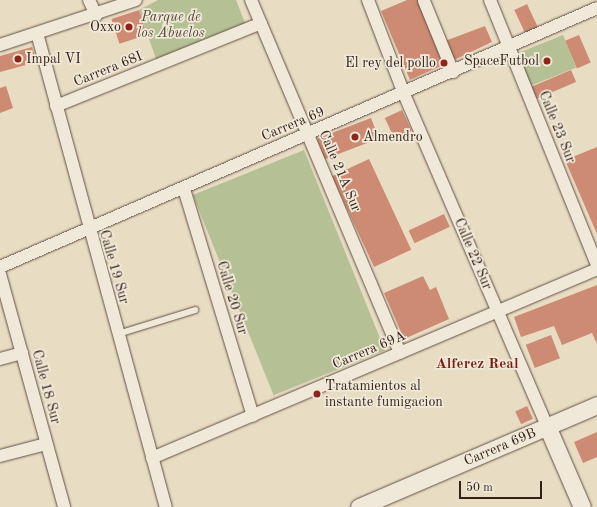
<!DOCTYPE html>
<html>
<head>
<meta charset="utf-8">
<style>
	body { margin:0 }
	#map { position:relative; width:597px; height:507px; overflow:hidden; background:#e8dcc3; font-family:"Old Standard TT",serif }
	div>[style] { position:absolute }
	.green>* { inset:0; background:#b5c094; transform-origin:0 0 }
	.building>* { inset:0; background:#ce8b73; transform-origin:0 0 }
	.roads { filter:drop-shadow(0 0 1px #615043) drop-shadow(0 0 1px #615043) }
	.lane>* { height:6px; margin:-3px; padding:0 3px; transform-origin:3px; border-radius:3px; background:#f0e8d8 }
	.street>* { height:12px; margin:-6px; padding:0 6px; transform-origin:6px; border-radius:6px; background:#f0e8d8 }
	.secondary>* { height:17px; margin:-8.5px; padding:0 8.5px; transform-origin:8.5px; border-radius:8.5px; background:#f0e8d8 }
	.dots>* { width:11px; height:11px; translate:-50% -50%; box-sizing:border-box; border:2px solid #f0e8d8; border-radius:50% }
	span { translate:-50% -50%; white-space:nowrap; text-align:center; line-height:1.15; -webkit-text-stroke:3.5px #f0e8d8; paint-order:stroke }
	.park-label { font-size:14px; color:#544937; font-style:italic }
	.poi-label { font-size:14px; color:#342118 }
	.right { translate:-100% -50%; text-align:right }
	.left { translate:0 -50%; text-align:left }
	.street-label { font-size:14px; color:#342118 }
	.neighbourhood-label { font-size:15px; color:#7a1f14; font-weight:700 }
	.scale { position:absolute; left:459px; top:481px; width:83px; height:18px; box-sizing:border-box; border:2px solid #342118; border-top:0; padding-left:5px; font-size:12px; line-height:14px; white-space:nowrap; color:#342118; -webkit-text-stroke:3px #f0e8d8; paint-order:stroke }
</style>
</head>
<body>
<div id="map">
	<div class="green">
		<div style="clip-path:polygon(158px 0,236px 0,245px 23px,156px 59px,139px 10px)"></div>
		<div style="left:563px;top:35px;width:35px;height:49px;rotate:68deg"></div>
		<div style="left:304px;top:150px;width:216px;height:120px;rotate:68deg"></div>
	</div>
	<div class="building">
		<div style="clip-path:polygon(407px 0,420px 0,447px 63px,410px 80px,381px 11px)"></div>
		<div style="left:527px;top:4px;width:26px;height:14px;rotate:65deg"></div>
		<div style="left:139px;top:10px;width:26px;height:29px;rotate:72deg"></div>
		<div style="clip-path:polygon(485px 26px,492px 42px,454px 60px,445px 41px)"></div>
		<div style="left:579px;top:35px;width:30px;height:15px;rotate:67deg"></div>
		<div style="clip-path:polygon(32px 47px,37px 62px,0 72px,0 56px)"></div>
		<div style="left:571px;top:70px;width:13px;height:43px;rotate:67deg"></div>
		<div style="clip-path:polygon(6px 86px,13px 108px,0 113px,0 88px)"></div>
		<div style="left:402px;top:110px;width:23px;height:19px;rotate:65deg"></div>
		<div style="left:371px;top:118px;width:22px;height:58px;rotate:69deg"></div>
		<div style="clip-path:polygon(597px 147px,597px 234px,565px 160px)"></div>
		<div style="left:369px;top:159px;width:100px;height:41px;rotate:65deg"></div>
		<div style="left:444px;top:214px;width:14px;height:39px;rotate:65deg"></div>
		<div style="clip-path:polygon(423px 276px,430px 290px,436px 287px,449px 319px,404px 339px,384px 293px)"></div>
		<div style="clip-path:polygon(597px 285px,597px 344px,592px 333px,562px 345px,554px 326px,521px 337px,514px 317px)"></div>
		<div style="left:551px;top:335px;width:25px;height:27px;rotate:69deg"></div>
		<div style="left:527px;top:406px;width:14px;height:13px;rotate:65deg"></div>
		<div style="clip-path:polygon(597px 432px,597px 457px,583px 463px,574px 442px)"></div>
	</div>
	<div class="roads">
		<div class="lane">
			<div style="left:118px;top:334px;width:81px;rotate:-17.3deg"></div>
		</div>
		<div class="street">
			<div style="left:89px;top:0;width:17px;rotate:65deg"></div>
			<div style="left:251px;top:0;width:383px;rotate:67.1deg"></div>
			<div style="left:368px;top:0;width:101px;rotate:69deg"></div>
			<div style="left:404px;top:94px;width:361px;rotate:66.7deg"></div>
			<div style="left:490px;top:0;width:286px;rotate:68deg"></div>
			<div style="left:424px;top:1px;width:77px;rotate:67.8deg"></div>
			<div style="left:37px;top:33px;width:491px;rotate:74.8deg"></div>
			<div style="left:0;top:45px;width:143px;rotate:-18.3deg"></div>
			<div style="left:56px;top:106px;width:221px;rotate:-22deg"></div>
			<div style="left:184px;top:189px;width:237px;rotate:73.1deg"></div>
			<div style="left:0;top:267px;width:651px;rotate:-23.45deg"></div>
			<div style="left:0;top:274px;width:242px;rotate:74.6deg"></div>
			<div style="left:0;top:359px;width:23px;rotate:-15deg"></div>
			<div style="left:0;top:456px;width:48px;rotate:-14.6deg"></div>
			<div style="left:152px;top:458px;width:483px;rotate:-23deg"></div>
		</div>
		<div class="secondary">
			<div style="left:547px;top:426px;width:88px;rotate:66.6deg"></div>
			<div style="left:359px;top:507px;width:259px;rotate:-23.2deg"></div>
		</div>
	</div>
	<div class="dots">
		<div style="left:129px;top:27px;background:#8f2418"></div>
		<div style="left:18px;top:59px;background:#8f2418"></div>
		<div style="left:547px;top:61px;background:#8f2418"></div>
		<div style="left:444px;top:63px;background:#8f2418"></div>
		<div style="left:355px;top:137px;background:#8f2418"></div>
		<div style="left:317px;top:394px;background:#8f2418"></div>
	</div>
	<div class="park-label">
		<span style="left:171px;top:25px">Parque de<br>los Abuelos</span>
	</div>
	<div class="poi-label">
		<span class="right" style="left:121px;top:27px">Oxxo</span>
		<span class="left" style="left:26px;top:59px">Impal VI</span>
		<span class="right" style="left:539px;top:61px">SpaceFutbol</span>
		<span class="right" style="left:436px;top:63px">El rey del pollo</span>
		<span class="left" style="left:363px;top:137px">Almendro</span>
		<span class="left" style="left:325px;top:394px">Tratamientos al<br>instante fumigacion</span>
	</div>
	<div class="street-label">
		<span style="left:108px;top:69px;rotate:-22deg">Carrera 68I</span>
		<span style="left:293px;top:124px;rotate:-23deg">Carrera 69</span>
		<span style="left:557px;top:127px;rotate:68deg">Calle 23 Sur</span>
		<span style="left:340px;top:171px;rotate:67deg">Calle 21A Sur</span>
		<span style="left:473px;top:254px;rotate:67deg">Calle 22 Sur</span>
		<span style="left:114px;top:267px;rotate:74deg">Calle 19 Sur</span>
		<span style="left:232px;top:298px;rotate:73deg">Calle 20 Sur</span>
		<span style="left:369px;top:350px;rotate:-23deg">Carrera 69A</span>
		<span style="left:46px;top:387px;rotate:75deg">Calle 18 Sur</span>
		<span style="left:500px;top:447px;rotate:-23deg">Carrera 69B</span>
	</div>
	<div class="neighbourhood-label">
		<span style="left:477px;top:365px">Alferez Real</span>
	</div>
	<div class="scale">50 m</div>
</div>
</body>
</html>
